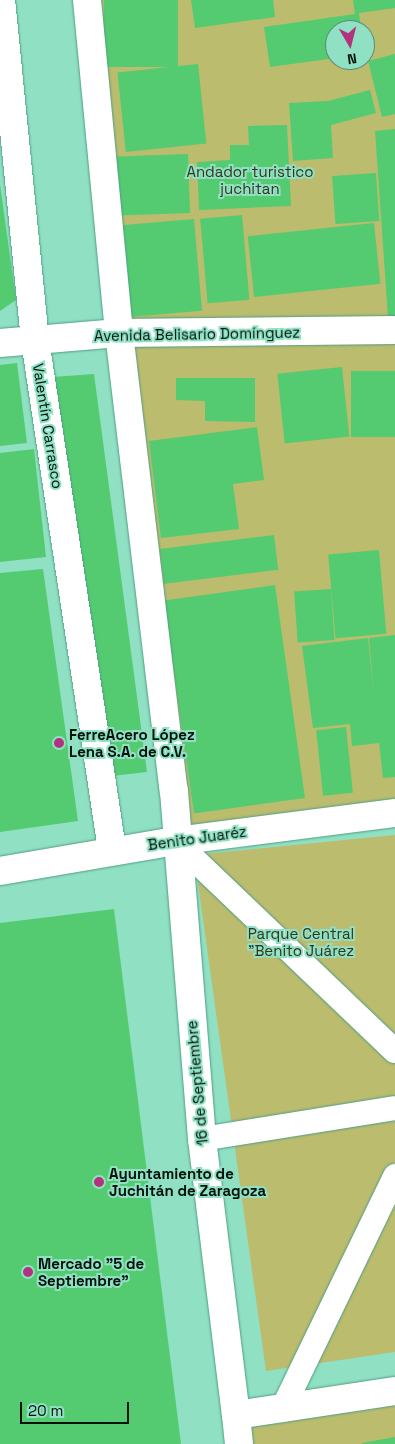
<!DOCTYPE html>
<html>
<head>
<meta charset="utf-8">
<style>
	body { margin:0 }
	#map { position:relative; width:395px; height:1444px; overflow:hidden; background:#90e0c3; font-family:"Space Grotesk",sans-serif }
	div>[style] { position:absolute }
	.green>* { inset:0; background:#bbbc6e }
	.building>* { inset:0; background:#54cb71; transform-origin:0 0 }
	.roads { filter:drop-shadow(0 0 1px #4f9e83) drop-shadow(0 0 1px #4f9e83) }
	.pedestrian>* { height:24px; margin:-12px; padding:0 12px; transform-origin:12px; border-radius:12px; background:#fff }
	.minor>* { height:28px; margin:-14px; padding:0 14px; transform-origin:14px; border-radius:14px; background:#fff }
	.tertiary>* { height:28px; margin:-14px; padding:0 14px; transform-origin:14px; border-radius:14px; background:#fff }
	.dots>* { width:14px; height:14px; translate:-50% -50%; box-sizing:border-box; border:2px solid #90e0c3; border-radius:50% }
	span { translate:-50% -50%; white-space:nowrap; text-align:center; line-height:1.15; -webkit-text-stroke:4px #90e0c3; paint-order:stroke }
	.park-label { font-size:15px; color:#33331b }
	.street-label { font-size:15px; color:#00120a }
	.poi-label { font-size:15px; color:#00120a; font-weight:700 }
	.left { translate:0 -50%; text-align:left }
	.north { position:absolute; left:325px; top:20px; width:50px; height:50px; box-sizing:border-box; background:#90e0c3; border:1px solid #568e79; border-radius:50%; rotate:172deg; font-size:14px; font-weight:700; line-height:20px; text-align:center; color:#00120a }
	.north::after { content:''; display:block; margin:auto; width:18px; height:22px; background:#b3327d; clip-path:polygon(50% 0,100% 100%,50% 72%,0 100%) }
	.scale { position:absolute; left:20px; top:1402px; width:109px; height:22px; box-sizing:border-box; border:2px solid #00120a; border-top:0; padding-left:6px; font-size:15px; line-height:18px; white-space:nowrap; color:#00120a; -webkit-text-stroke:4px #90e0c3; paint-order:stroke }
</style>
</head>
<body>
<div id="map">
	<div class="green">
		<div style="clip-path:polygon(evenodd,87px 0,395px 0,395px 813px,175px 841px,87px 0,335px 30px,365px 30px,365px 60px,335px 60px,335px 30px)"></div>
		<div style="clip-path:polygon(395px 835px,395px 1352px,266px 1371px,194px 855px)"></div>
		<div style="clip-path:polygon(395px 1390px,395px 1444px,239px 1444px,236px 1415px)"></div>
	</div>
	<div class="building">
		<div style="left:104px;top:0;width:74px;height:67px"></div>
		<div style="clip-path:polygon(191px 0,273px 0,275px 17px,195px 28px)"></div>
		<div style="clip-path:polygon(353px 0,395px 0,395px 8px,359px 13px,361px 30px,335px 30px,335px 58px,270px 67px,264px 27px,355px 14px)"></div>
		<div style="clip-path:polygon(395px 54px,395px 114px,382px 117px,368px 61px)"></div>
		<div style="left:198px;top:64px;width:80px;height:81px;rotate:84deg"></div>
		<div style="clip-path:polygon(370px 90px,376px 113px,331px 125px,333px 158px,293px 161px,289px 103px,328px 101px)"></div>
		<div style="clip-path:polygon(287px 125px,291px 206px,199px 210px,197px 162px,230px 160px,230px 145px,249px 145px,248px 126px)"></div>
		<div style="clip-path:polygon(395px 129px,395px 317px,388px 317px,375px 131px)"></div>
		<div style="left:188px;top:154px;width:59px;height:72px;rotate:88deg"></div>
		<div style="left:376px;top:173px;width:48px;height:44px;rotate:86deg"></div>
		<div style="clip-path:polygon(0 184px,16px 300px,0 311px)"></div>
		<div style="left:242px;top:215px;width:85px;height:42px;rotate:85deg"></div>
		<div style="left:194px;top:219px;width:92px;height:76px;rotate:85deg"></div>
		<div style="left:374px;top:223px;width:61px;height:127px;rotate:84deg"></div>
		<div style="clip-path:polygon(17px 363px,27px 443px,0 446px,0 365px)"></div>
		<div style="left:342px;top:367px;width:70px;height:65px;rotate:84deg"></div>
		<div style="left:395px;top:371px;width:66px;height:44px;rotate:90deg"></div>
		<div style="clip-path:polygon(94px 374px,147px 772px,112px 776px,53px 377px)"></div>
		<div style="clip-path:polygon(176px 378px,255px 378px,255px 422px,205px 421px,205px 401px,176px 400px)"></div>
		<div style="clip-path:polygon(257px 427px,264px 480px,233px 484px,239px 529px,161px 538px,149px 441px)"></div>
		<div style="clip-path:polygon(34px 449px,46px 557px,0 562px,0 453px)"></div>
		<div style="left:274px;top:535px;width:35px;height:115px;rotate:83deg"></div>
		<div style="left:379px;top:550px;width:84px;height:51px;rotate:85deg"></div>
		<div style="clip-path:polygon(43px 569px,78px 821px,0 832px,0 573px)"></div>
		<div style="left:275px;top:585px;width:215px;height:112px;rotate:82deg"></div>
		<div style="left:331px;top:589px;width:51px;height:37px;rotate:86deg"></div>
		<div style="clip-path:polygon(395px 635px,395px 777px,383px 778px,379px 743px,352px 746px,350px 724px,313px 728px,302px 646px,368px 638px,374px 694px,369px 638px)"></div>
		<div style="left:346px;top:727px;width:66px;height:30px;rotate:84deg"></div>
		<div style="clip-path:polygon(114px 909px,181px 1444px,0 1444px,0 923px)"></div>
		<div style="clip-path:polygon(395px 1437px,395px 1444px,362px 1444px,362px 1443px)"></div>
	</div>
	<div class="roads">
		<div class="pedestrian">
			<div style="left:175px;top:841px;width:304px;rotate:43.7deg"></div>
			<div style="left:202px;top:1139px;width:195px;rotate:-9.1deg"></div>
			<div style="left:282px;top:1410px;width:260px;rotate:-64.2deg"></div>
		</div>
		<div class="minor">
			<div style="left:1px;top:0;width:342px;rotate:84.3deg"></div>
			<div style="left:35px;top:340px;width:516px;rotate:81.41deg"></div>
			<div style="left:87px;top:0;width:335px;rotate:84.5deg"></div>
			<div style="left:119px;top:333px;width:461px;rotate:83.2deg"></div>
			<div style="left:174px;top:791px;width:349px;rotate:85.4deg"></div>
			<div style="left:202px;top:1139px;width:278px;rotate:83deg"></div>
			<div style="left:0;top:343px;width:119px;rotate:-4.8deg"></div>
			<div style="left:119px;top:333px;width:276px;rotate:-0.6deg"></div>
			<div style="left:0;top:871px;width:178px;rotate:-9.7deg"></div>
			<div style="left:175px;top:841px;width:222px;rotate:-7.3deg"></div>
		</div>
		<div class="tertiary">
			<div style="left:239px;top:1444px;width:29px;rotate:-96deg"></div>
			<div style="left:236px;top:1415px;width:161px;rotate:-8.6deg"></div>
		</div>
	</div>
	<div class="dots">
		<div style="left:59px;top:743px;background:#b3327d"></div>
		<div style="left:99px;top:1182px;background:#b3327d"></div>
		<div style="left:28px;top:1272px;background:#b3327d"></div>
	</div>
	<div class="park-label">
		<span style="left:250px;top:180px">Andador turistico<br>juchitan</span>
		<span style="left:301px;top:942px">Parque Central<br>"Benito Juárez</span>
	</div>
	<div class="street-label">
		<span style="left:197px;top:334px;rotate:-1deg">Avenida Belisario Domínguez</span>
		<span style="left:48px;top:426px;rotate:81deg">Valentín Carrasco</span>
		<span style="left:197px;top:838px;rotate:-8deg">Benito Juaréz</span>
		<span style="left:197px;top:1083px;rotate:-95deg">16 de Septiembre</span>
	</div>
	<div class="poi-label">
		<span class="left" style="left:69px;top:743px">FerreAcero López<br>Lena S.A. de C.V.</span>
		<span class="left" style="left:109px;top:1182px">Ayuntamiento de<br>Juchitán de Zaragoza</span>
		<span class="left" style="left:38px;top:1272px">Mercado "5 de<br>Septiembre"</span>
	</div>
	<div class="north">N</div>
	<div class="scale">20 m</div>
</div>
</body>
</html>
